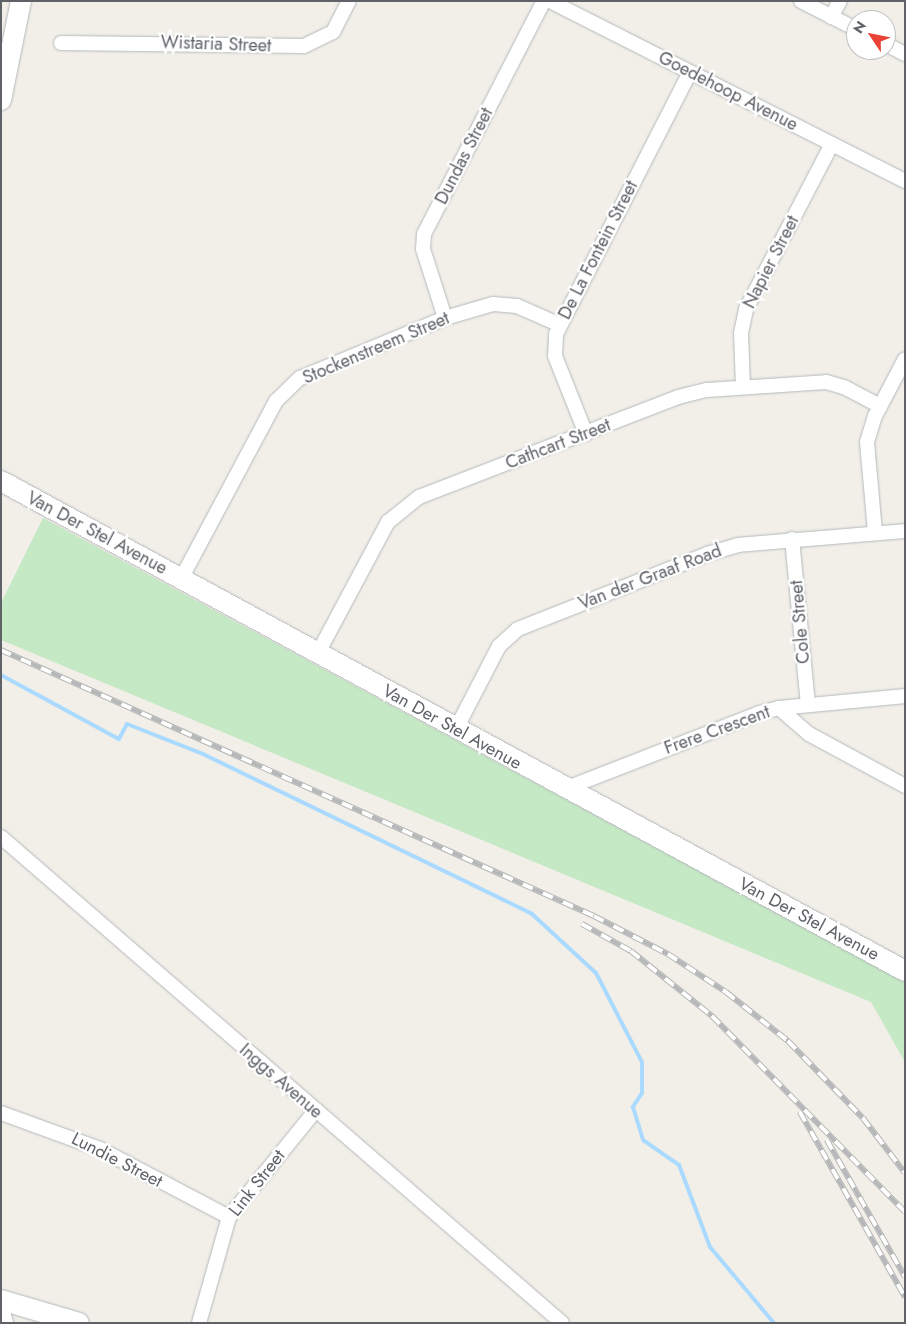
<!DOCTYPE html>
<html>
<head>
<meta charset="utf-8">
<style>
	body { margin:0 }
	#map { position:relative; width:906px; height:1324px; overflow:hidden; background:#f1efe8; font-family:Jost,sans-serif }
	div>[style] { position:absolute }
	.green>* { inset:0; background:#c5e8c5 }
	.stream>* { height:4px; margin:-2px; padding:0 2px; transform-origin:2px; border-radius:2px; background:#aadaff }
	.roads { filter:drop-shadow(0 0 1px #b5b8bc) drop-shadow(0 0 1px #b5b8bc) }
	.street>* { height:14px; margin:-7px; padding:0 7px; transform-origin:7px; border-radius:7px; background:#fff }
	.secondary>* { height:20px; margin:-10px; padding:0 10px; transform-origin:10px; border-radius:10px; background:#fff }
	.rail>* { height:5.5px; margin-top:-2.75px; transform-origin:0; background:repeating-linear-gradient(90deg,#fff 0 11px,#b6b7b8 0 22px); box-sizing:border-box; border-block:1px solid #b6b7b8 }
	span { translate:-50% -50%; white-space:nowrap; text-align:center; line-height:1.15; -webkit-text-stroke:4.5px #fff; paint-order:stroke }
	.street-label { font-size:18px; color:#5f6368 }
	.frame { position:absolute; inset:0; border:2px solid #5f6368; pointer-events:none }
	.north { position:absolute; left:846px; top:10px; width:50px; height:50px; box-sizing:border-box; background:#fff; border:1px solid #bfc1c3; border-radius:50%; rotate:304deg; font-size:14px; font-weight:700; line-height:20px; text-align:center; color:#5f6368 }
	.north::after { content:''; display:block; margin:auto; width:18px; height:22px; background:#ea4335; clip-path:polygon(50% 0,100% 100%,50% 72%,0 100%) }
</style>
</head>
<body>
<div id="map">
	<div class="green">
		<div style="clip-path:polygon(43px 518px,905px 982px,905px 1062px,871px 1002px,1px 640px,1px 603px)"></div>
	</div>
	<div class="stream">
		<div style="left:1px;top:675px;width:134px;rotate:28.5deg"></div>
		<div style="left:119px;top:739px;width:17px;rotate:-62deg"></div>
		<div style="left:127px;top:724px;width:82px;rotate:21.5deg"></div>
		<div style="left:203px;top:754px;width:366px;rotate:25.9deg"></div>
		<div style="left:532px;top:914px;width:87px;rotate:42.7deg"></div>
		<div style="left:596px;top:973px;width:100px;rotate:62.7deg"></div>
		<div style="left:642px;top:1062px;width:31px;rotate:90deg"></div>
		<div style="left:642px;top:1093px;width:17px;rotate:123deg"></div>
		<div style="left:633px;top:1107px;width:34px;rotate:73deg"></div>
		<div style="left:643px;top:1140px;width:44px;rotate:34.8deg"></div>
		<div style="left:679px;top:1165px;width:88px;rotate:69.3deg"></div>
		<div style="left:710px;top:1247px;width:99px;rotate:49.9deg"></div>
	</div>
	<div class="roads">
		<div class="street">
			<div style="left:550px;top:1px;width:398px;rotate:26.9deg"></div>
			<div style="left:801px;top:1px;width:62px;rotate:27deg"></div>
			<div style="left:831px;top:17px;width:18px;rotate:-61deg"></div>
			<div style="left:61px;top:43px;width:243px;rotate:0.7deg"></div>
			<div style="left:304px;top:46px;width:32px;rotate:-26deg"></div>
			<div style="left:333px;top:32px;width:35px;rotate:-63deg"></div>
			<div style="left:886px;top:44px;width:21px;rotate:28deg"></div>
			<div style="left:445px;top:318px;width:72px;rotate:-107.7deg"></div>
			<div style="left:423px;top:249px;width:15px;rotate:-86deg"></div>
			<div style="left:424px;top:234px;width:262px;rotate:-62.8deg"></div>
			<div style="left:743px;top:387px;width:54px;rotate:-92.1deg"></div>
			<div style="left:741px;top:333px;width:25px;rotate:-78deg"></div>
			<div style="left:746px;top:309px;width:186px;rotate:-62.5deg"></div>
			<div style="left:586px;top:434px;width:84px;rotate:-111.7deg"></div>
			<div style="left:555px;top:356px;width:22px;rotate:-87deg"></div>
			<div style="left:556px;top:334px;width:294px;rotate:-62.9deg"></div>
			<div style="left:875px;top:532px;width:90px;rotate:-95.1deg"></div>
			<div style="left:867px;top:442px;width:27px;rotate:-73deg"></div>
			<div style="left:875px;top:416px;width:64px;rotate:-62.2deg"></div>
			<div style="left:792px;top:539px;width:167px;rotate:84.5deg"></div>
			<div style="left:181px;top:579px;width:202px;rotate:-61.9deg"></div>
			<div style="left:276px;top:401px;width:33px;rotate:-44deg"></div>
			<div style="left:300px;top:378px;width:157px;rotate:-22.5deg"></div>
			<div style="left:445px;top:318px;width:50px;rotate:-16.3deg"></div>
			<div style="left:493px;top:304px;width:24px;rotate:5deg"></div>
			<div style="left:517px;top:306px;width:47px;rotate:23.8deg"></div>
			<div style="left:318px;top:653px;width:149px;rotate:-61.9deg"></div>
			<div style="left:388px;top:522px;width:40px;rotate:-39deg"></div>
			<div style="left:419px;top:497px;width:278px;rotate:-21.1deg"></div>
			<div style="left:678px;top:397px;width:30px;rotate:-14deg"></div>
			<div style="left:707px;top:390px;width:119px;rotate:-3.8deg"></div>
			<div style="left:826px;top:382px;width:19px;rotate:16deg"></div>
			<div style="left:844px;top:387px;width:41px;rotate:27.8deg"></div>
			<div style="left:779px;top:708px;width:40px;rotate:41deg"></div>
			<div style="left:809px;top:734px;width:109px;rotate:28.4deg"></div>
			<div style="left:456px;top:729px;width:93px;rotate:-62.6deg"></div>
			<div style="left:499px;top:646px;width:25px;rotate:-42deg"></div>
			<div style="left:518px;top:629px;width:203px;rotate:-21.6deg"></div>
			<div style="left:707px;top:554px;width:32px;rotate:-16deg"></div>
			<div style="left:738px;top:545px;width:168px;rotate:-4.8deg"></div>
			<div style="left:567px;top:788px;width:206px;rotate:-21.3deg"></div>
			<div style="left:759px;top:713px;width:21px;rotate:-14deg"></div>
			<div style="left:779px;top:708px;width:127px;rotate:-5.4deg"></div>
			<div style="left:1px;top:837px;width:742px;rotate:40.9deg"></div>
			<div style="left:1px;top:1113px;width:105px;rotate:20deg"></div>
			<div style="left:100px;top:1149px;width:146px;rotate:27.8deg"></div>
			<div style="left:1px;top:1304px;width:20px;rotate:75deg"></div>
			<div style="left:199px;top:1323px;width:110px;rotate:-74.2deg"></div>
			<div style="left:229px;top:1217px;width:138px;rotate:-50.9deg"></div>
		</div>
		<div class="secondary">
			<div style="left:1px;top:100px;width:101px;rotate:-78.6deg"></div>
			<div style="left:1px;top:481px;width:1028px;rotate:28.46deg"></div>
			<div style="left:1px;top:1300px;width:81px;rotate:16.4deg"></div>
		</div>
	</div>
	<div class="rail">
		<div style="left:1px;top:650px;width:650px;rotate:24.16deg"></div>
		<div style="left:594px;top:916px;width:83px;rotate:27.2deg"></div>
		<div style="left:668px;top:954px;width:69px;rotate:33.2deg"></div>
		<div style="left:726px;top:992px;width:79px;rotate:38.3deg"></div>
		<div style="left:788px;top:1041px;width:107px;rotate:45.8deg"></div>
		<div style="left:863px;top:1118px;width:69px;rotate:52.6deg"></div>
		<div style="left:582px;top:924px;width:56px;rotate:28.9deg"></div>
		<div style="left:631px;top:951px;width:104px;rotate:38.7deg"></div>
		<div style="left:712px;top:1016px;width:275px;rotate:45.4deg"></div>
		<div style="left:800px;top:1112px;width:213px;rotate:60.4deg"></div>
		<div style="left:827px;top:1140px;width:158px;rotate:60.3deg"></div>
	</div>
	<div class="street-label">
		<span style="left:216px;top:44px;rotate:2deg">Wistaria Street</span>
		<span style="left:728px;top:91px;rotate:27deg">Goedehoop Avenue</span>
		<span style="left:464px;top:156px;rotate:-63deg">Dundas Street</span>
		<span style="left:598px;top:250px;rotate:-63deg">De La Fontein Street</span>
		<span style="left:771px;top:262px;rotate:-63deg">Napier Street</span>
		<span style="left:376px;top:348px;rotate:-23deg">Stockenstreem Street</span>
		<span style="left:558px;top:444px;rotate:-21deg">Cathcart Street</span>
		<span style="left:97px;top:533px;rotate:28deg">Van Der Stel Avenue</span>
		<span style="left:650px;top:577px;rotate:-21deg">Van der Graaf Road</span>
		<span style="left:800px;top:622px;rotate:-95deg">Cole Street</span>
		<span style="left:452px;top:727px;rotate:29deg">Van Der Stel Avenue</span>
		<span style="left:717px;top:730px;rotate:-20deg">Frere Crescent</span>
		<span style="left:809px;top:919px;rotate:28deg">Van Der Stel Avenue</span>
		<span style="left:281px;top:1081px;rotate:41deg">Inggs Avenue</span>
		<span style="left:117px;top:1160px;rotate:27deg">Lundie Street</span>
		<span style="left:257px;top:1183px;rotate:-52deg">Link Street</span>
	</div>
	<div class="frame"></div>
	<div class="north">N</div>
</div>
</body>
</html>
